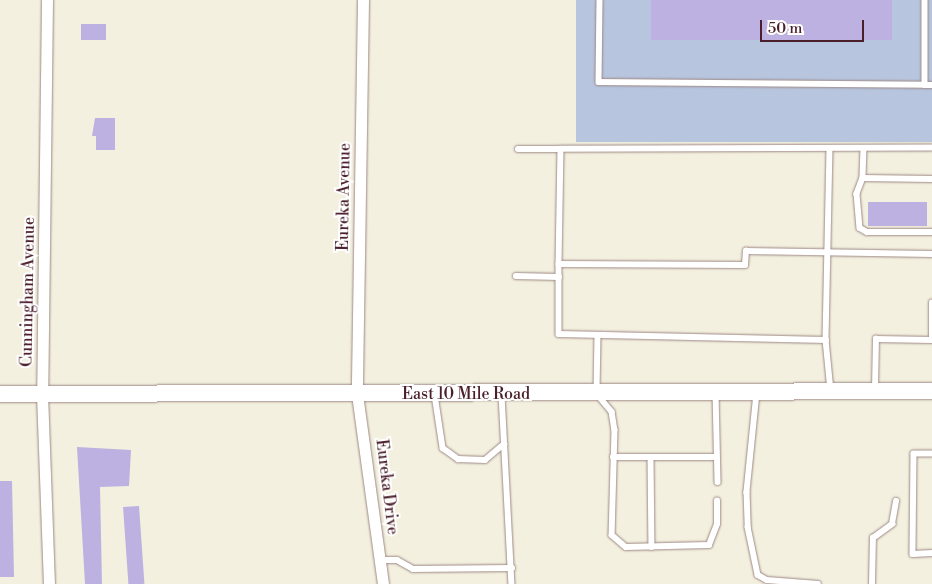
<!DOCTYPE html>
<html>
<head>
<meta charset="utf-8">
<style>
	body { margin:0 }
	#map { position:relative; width:932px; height:584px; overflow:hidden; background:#f3f0df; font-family:"Libre Bodoni",serif }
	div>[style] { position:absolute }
	.industrial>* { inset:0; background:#b7c5de; transform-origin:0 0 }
	.building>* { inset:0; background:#bcb1e0; transform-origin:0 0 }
	.roads { filter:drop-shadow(0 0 1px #9e8885) drop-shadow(0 0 1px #9e8885) }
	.service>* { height:5.5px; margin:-2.75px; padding:0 2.75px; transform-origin:2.75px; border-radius:2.75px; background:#fff }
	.minor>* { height:11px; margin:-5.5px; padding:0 5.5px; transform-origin:5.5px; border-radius:5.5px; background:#fff }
	.secondary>* { height:16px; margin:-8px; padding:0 8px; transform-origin:8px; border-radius:8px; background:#fff }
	span { translate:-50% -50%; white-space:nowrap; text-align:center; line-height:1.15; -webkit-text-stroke:4px #fff; paint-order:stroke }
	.street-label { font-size:16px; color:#4a1f2b }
	.scale { position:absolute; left:760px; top:20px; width:104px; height:22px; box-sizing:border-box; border:2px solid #4a1f2b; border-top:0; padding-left:6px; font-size:15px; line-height:18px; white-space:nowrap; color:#4a1f2b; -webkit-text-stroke:4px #fff; paint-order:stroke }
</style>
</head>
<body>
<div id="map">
	<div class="industrial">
		<div style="left:576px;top:0;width:356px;height:142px"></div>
	</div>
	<div class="building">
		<div style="left:651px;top:0;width:241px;height:40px"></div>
		<div style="left:81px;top:24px;width:25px;height:16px"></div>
		<div style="clip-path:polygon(95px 118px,115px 118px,115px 150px,96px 150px,96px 136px,92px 136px)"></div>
		<div style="left:868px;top:202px;width:59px;height:24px"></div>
		<div style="clip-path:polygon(77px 447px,131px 450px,129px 486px,100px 487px,102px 584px,85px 584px)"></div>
		<div style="clip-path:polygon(0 481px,12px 481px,14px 577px,0 577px)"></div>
		<div style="left:139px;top:506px;width:78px;height:16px;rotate:86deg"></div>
	</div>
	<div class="roads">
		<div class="service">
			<div style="left:600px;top:0;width:82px;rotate:90.7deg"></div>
			<div style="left:599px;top:82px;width:326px;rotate:0.5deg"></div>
			<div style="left:925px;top:0;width:85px;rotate:90deg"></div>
			<div style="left:925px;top:85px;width:7px"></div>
			<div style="left:830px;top:148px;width:192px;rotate:91.2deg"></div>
			<div style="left:826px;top:340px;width:51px;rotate:84.4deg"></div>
			<div style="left:864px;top:148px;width:30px;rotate:92deg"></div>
			<div style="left:863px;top:178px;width:69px;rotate:0.8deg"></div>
			<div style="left:932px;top:148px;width:371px;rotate:179.8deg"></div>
			<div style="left:561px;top:149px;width:115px;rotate:91deg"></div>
			<div style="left:559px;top:264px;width:186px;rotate:0.3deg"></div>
			<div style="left:745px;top:265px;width:14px;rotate:-86deg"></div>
			<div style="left:746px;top:251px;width:186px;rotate:0.9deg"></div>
			<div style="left:518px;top:149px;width:43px"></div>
			<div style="left:863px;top:178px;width:17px;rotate:111deg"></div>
			<div style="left:857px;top:194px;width:34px;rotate:85deg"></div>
			<div style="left:860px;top:228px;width:8px;rotate:30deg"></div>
			<div style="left:867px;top:232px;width:65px"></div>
			<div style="left:559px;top:264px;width:70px;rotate:90deg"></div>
			<div style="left:559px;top:334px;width:267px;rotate:1.3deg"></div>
			<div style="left:516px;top:276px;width:43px;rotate:1.3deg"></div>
			<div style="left:598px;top:335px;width:59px;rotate:91deg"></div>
			<div style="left:597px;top:394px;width:23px;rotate:50deg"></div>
			<div style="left:612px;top:412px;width:18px;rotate:81deg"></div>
			<div style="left:615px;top:430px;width:105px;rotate:91.6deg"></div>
			<div style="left:612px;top:535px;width:18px;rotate:41deg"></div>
			<div style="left:626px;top:547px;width:83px;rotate:-1.4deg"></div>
			<div style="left:709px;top:545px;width:22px;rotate:-69deg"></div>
			<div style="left:717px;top:524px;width:23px;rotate:-90deg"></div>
			<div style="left:875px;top:389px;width:50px;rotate:-88.9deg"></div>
			<div style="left:876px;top:339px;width:56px;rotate:1deg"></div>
			<div style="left:932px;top:340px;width:37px;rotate:-90deg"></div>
			<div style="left:716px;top:393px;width:89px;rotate:88.7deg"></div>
			<div style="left:757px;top:393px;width:100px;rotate:95.8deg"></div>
			<div style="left:747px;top:492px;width:35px;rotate:88deg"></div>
			<div style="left:748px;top:527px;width:49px;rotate:78.2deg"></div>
			<div style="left:758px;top:575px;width:10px;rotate:29deg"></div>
			<div style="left:767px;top:580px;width:51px;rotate:4.5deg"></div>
			<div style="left:435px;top:395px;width:54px;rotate:81.4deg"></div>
			<div style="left:443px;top:448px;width:19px;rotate:36deg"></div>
			<div style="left:458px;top:459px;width:27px;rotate:2deg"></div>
			<div style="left:485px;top:460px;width:25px;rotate:-40deg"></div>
			<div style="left:502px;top:395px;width:189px;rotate:87deg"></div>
			<div style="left:932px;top:454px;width:18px;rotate:180deg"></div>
			<div style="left:914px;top:454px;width:100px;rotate:90.6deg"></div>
			<div style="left:913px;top:554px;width:19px;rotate:-3deg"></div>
			<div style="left:613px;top:457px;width:103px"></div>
			<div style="left:651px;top:457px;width:90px;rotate:89.4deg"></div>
			<div style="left:380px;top:560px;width:17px"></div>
			<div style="left:397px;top:560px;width:18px;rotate:29deg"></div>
			<div style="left:413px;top:569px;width:99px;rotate:-0.6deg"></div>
			<div style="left:872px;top:584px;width:46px;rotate:-88.8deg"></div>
			<div style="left:873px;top:538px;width:24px;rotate:-36deg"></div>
			<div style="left:892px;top:524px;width:23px;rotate:-80deg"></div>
		</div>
		<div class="minor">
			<div style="left:47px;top:0;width:394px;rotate:90.7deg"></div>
			<div style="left:42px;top:394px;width:190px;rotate:87.9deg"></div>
			<div style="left:363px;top:0;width:394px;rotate:90.9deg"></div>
			<div style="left:357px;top:394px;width:192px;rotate:82.2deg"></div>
		</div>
		<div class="secondary">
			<div style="left:0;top:394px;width:932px;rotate:-0.18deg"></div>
		</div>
	</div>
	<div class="street-label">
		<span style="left:344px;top:197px;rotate:-89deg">Eureka Avenue</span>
		<span style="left:28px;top:292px;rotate:-89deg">Cunningham Avenue</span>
		<span style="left:466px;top:394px">East 10 Mile Road</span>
		<span style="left:387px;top:487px;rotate:83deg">Eureka Drive</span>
	</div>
	<div class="scale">50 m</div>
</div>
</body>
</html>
